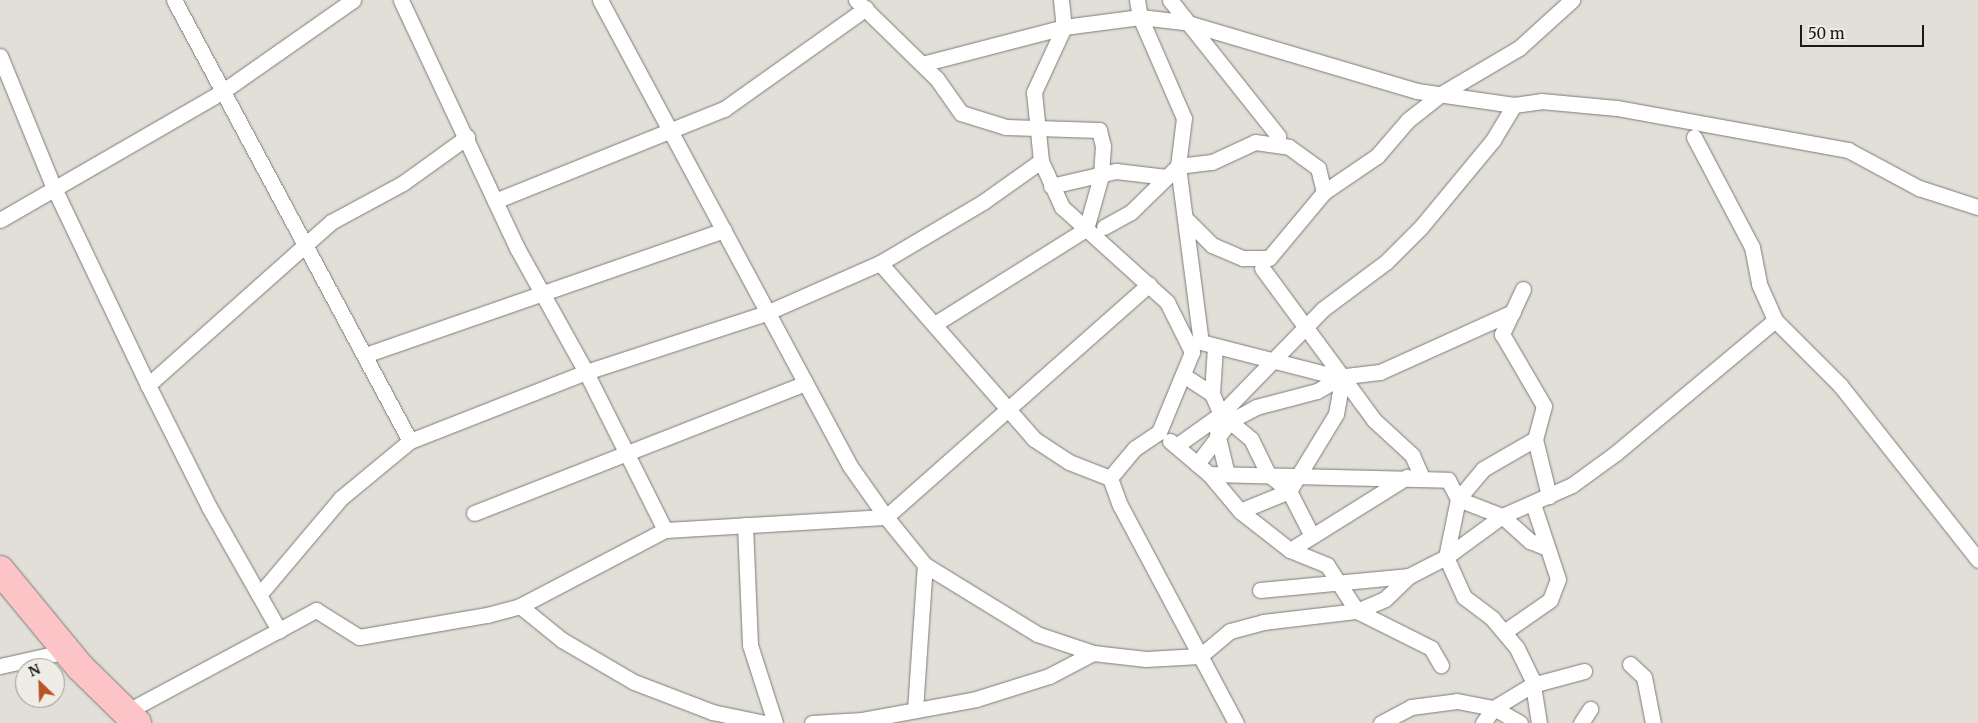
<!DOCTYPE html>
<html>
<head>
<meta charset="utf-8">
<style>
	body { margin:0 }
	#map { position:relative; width:1978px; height:723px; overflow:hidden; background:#e1dfd8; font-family:Merriweather,serif }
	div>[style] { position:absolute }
	.roads { filter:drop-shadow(0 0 1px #7d7b75) drop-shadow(0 0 1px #7d7b75) }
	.street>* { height:15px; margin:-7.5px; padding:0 7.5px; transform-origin:7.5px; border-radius:7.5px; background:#fff }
	.highway>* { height:28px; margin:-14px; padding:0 14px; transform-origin:14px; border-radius:14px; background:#fdc4c7 }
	span { translate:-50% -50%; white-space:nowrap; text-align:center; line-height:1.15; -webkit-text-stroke:5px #eeece5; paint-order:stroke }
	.north { position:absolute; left:15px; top:658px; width:50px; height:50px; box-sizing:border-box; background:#eeece5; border:1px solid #999892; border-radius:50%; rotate:336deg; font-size:14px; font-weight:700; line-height:20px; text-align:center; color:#191916 }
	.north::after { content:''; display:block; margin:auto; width:18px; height:22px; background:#b85324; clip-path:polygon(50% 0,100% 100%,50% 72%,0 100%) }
	.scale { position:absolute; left:1800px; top:25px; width:124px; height:22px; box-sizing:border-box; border:2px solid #191916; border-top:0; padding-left:6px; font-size:15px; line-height:18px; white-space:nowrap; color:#191916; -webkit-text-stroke:4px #eeece5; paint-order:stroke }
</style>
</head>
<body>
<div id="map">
	<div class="roads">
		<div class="street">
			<div style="left:174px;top:0;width:500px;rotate:61.85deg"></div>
			<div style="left:410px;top:441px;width:189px;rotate:-21.4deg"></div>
			<div style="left:586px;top:372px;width:189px;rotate:-18.1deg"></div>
			<div style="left:766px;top:313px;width:124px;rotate:-23.7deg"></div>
			<div style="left:880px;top:263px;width:120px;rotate:-30.6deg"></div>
			<div style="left:983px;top:202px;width:71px;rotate:-35.3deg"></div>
			<div style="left:600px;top:0;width:529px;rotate:61.79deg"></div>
			<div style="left:850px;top:466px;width:62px;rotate:54.8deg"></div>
			<div style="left:886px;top:517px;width:62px;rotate:50.9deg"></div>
			<div style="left:925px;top:565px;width:132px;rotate:31.6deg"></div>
			<div style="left:1037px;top:634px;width:59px;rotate:18.7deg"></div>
			<div style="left:1093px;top:653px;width:53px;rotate:6.5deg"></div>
			<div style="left:1146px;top:659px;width:54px;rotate:-3.2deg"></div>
			<div style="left:1200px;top:656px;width:39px;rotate:-40deg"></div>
			<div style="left:1230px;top:631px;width:34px;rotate:-15deg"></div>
			<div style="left:1263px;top:622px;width:95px;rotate:-6.7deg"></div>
			<div style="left:1357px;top:611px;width:30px;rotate:-23deg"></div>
			<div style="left:1385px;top:599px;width:33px;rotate:-44deg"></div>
			<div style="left:1409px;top:576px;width:42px;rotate:-27.2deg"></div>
			<div style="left:1446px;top:557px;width:69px;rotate:-36.2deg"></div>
			<div style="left:1502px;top:516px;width:77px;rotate:-23.9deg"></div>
			<div style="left:1572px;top:485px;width:54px;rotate:-36deg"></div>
			<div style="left:1616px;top:453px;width:207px;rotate:-39.9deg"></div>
			<div style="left:856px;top:0;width:113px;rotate:44.3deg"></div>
			<div style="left:937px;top:79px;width:42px;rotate:54.8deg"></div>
			<div style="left:961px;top:113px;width:47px;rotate:17.3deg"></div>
			<div style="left:1006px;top:127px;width:93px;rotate:1.8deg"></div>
			<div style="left:1099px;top:130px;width:16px;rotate:76deg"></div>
			<div style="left:1103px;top:146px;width:30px;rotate:94deg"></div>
			<div style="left:1101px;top:176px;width:55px;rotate:105.8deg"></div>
			<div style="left:1086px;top:229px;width:177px;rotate:147.9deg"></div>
			<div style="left:1061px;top:0;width:27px;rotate:84deg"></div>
			<div style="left:1064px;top:27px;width:72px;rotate:114.8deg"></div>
			<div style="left:1034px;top:92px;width:69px;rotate:84.2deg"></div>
			<div style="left:1041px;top:161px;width:51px;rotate:65.5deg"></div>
			<div style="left:1062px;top:207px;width:142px;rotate:42.1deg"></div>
			<div style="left:1167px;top:302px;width:56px;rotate:63.4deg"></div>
			<div style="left:1192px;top:352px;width:87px;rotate:112.4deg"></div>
			<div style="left:1159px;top:432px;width:29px;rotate:146deg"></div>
			<div style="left:1135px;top:448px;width:39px;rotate:130deg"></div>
			<div style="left:1110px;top:478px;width:29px;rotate:70deg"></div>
			<div style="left:1120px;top:505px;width:247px;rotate:62deg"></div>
			<div style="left:1137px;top:0;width:17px;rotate:80deg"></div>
			<div style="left:1140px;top:17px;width:110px;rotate:66.5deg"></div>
			<div style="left:1184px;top:118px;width:48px;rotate:97.1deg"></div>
			<div style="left:1178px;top:166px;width:177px;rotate:82.6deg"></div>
			<div style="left:1201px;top:342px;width:140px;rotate:14.4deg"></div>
			<div style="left:1337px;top:377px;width:43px;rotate:-6.6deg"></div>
			<div style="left:1380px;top:372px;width:146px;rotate:-24.3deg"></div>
			<div style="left:1170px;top:0;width:174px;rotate:51.5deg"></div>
			<div style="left:0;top:56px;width:143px;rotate:67.8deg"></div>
			<div style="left:54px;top:188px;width:218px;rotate:64.5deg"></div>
			<div style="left:148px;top:385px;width:136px;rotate:63.4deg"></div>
			<div style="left:209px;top:507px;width:142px;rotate:60.4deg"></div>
			<div style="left:279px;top:630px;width:174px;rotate:151.8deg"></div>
			<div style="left:922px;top:64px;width:147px;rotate:-14.6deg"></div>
			<div style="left:1064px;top:27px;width:77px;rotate:-7.5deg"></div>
			<div style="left:1140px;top:17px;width:44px;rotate:6.5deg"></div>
			<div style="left:1184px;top:22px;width:243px;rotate:16.5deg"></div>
			<div style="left:1417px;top:91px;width:98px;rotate:8.2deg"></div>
			<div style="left:1514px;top:105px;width:27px;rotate:-8deg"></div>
			<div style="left:1541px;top:101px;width:76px;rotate:5.3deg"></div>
			<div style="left:1617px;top:108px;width:235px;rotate:10.3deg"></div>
			<div style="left:1848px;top:150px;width:81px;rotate:28.2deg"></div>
			<div style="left:1919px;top:188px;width:62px;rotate:17.9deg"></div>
			<div style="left:1694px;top:137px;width:124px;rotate:62.2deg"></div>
			<div style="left:1752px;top:247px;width:38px;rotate:79deg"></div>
			<div style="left:1759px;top:284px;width:39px;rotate:66deg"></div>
			<div style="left:1775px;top:320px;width:92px;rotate:45deg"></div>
			<div style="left:1840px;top:385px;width:223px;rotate:51.7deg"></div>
			<div style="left:1051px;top:186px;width:67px;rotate:-13deg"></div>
			<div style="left:1116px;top:171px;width:51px;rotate:6.7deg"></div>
			<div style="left:495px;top:201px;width:247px;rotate:-21.9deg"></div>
			<div style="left:724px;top:109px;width:174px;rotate:-35.4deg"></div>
			<div style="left:1186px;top:219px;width:37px;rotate:45deg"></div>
			<div style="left:1212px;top:245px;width:34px;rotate:23deg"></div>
			<div style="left:1243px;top:258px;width:26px"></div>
			<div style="left:1269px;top:258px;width:86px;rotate:-50.2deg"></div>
			<div style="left:1324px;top:192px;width:64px;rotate:-34.2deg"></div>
			<div style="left:1377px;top:156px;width:48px;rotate:-49.3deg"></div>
			<div style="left:1408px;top:120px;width:42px;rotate:-38.2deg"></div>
			<div style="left:1441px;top:94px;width:91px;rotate:-30.5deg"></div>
			<div style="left:1519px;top:48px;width:72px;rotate:-42.2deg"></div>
			<div style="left:0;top:220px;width:258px;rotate:-30deg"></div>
			<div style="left:223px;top:91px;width:159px;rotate:-35deg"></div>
			<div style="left:1104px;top:227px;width:31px;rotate:-29deg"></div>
			<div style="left:1131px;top:212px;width:66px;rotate:-44.4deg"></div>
			<div style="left:1178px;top:166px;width:34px;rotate:-7deg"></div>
			<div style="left:1212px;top:162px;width:47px;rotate:-24.9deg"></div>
			<div style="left:1255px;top:142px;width:34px;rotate:8deg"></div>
			<div style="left:1289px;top:147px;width:36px;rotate:36deg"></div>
			<div style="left:1318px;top:168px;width:25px;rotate:76deg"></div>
			<div style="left:880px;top:263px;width:234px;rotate:48.8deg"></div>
			<div style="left:1034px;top:439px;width:42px;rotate:33.3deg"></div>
			<div style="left:1069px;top:462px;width:44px;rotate:21.3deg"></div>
			<div style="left:1262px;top:268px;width:189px;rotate:53.6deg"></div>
			<div style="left:1374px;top:420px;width:52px;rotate:42.6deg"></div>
			<div style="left:1412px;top:455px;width:24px;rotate:66deg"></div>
			<div style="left:1523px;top:289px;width:50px;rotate:115deg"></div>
			<div style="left:1502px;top:334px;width:83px;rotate:59.7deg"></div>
			<div style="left:1544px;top:406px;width:34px;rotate:105deg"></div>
			<div style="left:365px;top:355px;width:380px;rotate:-19.2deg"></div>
			<div style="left:1183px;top:375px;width:35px;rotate:33deg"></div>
			<div style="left:1212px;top:394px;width:22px;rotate:66deg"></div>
			<div style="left:1221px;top:414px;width:39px;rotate:40deg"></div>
			<div style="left:1251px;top:439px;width:39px;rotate:64deg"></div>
			<div style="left:1268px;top:474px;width:27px;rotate:39deg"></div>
			<div style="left:1289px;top:491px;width:48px;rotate:62.9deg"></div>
			<div style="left:148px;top:385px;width:245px;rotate:-41.7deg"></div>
			<div style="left:331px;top:222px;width:82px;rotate:-28.4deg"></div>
			<div style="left:403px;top:183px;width:79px;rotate:-35.7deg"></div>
			<div style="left:1212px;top:394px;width:48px;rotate:-86.4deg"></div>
			<div style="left:1217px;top:433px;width:42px;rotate:76.3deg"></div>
			<div style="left:1170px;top:441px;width:51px;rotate:40.2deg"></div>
			<div style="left:1209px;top:474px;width:48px;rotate:50deg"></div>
			<div style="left:1240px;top:511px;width:63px;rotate:38deg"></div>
			<div style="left:1290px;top:550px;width:40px;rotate:22deg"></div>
			<div style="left:1327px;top:565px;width:55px;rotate:56.9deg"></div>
			<div style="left:1357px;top:611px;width:83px;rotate:26.6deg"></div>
			<div style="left:1431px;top:648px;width:20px;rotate:60deg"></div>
			<div style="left:1176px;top:446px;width:55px;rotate:-35.4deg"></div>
			<div style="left:1221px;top:414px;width:146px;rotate:-45.8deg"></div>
			<div style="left:1323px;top:309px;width:79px;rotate:-36.7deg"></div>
			<div style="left:1386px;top:262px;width:49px;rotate:-45deg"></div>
			<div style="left:1421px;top:227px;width:113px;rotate:-50.4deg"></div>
			<div style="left:1493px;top:140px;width:41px;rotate:-59deg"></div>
			<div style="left:1197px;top:464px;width:54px;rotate:-52.5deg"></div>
			<div style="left:1230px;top:421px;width:30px;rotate:-28deg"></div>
			<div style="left:1256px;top:407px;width:63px;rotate:-14.7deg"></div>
			<div style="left:1317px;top:391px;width:30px;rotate:-30deg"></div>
			<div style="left:1209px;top:474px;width:239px;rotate:1.4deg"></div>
			<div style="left:1448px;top:480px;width:21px;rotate:62deg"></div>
			<div style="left:1458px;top:499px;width:47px;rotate:21.1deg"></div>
			<div style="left:1502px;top:516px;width:38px;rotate:42deg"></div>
			<div style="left:1530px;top:541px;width:18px;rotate:22deg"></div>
			<div style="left:1240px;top:511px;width:53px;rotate:-22.2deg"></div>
			<div style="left:1289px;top:491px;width:90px;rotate:-58.6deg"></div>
			<div style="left:1336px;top:414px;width:39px;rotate:-80deg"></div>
			<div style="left:474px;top:513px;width:356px;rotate:-21.4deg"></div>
			<div style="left:745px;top:525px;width:120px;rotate:87.6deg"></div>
			<div style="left:750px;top:645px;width:82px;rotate:72.2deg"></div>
			<div style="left:665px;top:530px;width:221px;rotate:-3.4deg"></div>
			<div style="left:886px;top:517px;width:351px;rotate:-41.5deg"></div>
			<div style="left:1290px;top:550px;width:138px;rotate:-32deg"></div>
			<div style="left:1260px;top:590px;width:150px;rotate:-5.4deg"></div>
			<div style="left:259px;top:595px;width:127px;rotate:-49.8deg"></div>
			<div style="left:341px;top:498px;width:89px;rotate:-39.6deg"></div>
			<div style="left:520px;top:606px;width:54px;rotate:39deg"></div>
			<div style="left:562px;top:640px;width:83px;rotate:30.3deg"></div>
			<div style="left:634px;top:682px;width:84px;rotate:21deg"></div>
			<div style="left:712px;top:712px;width:53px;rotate:11.9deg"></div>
			<div style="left:279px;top:630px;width:42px;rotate:-28.4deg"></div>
			<div style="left:316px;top:610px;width:51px;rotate:32.1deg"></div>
			<div style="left:359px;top:637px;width:130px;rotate:-9.8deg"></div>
			<div style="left:487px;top:615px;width:34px;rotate:-15deg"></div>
			<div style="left:520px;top:606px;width:164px;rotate:-27.7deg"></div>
			<div style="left:665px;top:530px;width:177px;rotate:-116.6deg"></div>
			<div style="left:586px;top:372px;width:142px;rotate:-119.1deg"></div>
			<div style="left:517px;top:248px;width:274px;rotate:-115.1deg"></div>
			<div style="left:1504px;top:632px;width:56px;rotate:-34.8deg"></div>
			<div style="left:1550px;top:600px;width:22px;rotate:-69deg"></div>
			<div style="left:1558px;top:579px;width:79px;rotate:-108.4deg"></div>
			<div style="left:1630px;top:664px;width:19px;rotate:43deg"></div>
			<div style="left:1644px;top:677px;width:47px;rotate:78.9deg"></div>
			<div style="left:0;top:666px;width:69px;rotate:-12.6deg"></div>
			<div style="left:915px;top:710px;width:145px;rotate:-86.1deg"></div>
			<div style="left:812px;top:723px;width:50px;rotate:-3.4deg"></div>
			<div style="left:862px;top:720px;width:116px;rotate:-10.4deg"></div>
			<div style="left:976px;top:699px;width:77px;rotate:-17.5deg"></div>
			<div style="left:1049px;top:676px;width:50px;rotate:-27.6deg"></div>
			<div style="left:1381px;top:723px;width:34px;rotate:-28deg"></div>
			<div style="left:1411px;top:707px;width:46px;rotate:-7.4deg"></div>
			<div style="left:1457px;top:701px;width:38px;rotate:11deg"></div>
			<div style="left:1494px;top:708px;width:30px;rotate:30deg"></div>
			<div style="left:1483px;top:723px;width:19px;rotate:-54deg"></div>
			<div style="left:1494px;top:708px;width:44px;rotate:-31.2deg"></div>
			<div style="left:1532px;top:685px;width:54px;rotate:-15.1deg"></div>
			<div style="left:1539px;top:723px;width:45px;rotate:-99deg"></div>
			<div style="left:1532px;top:679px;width:34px;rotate:-116deg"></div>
			<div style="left:1517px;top:648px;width:39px;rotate:-130deg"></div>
			<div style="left:1492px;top:618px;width:35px;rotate:-143deg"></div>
			<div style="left:1464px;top:597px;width:44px;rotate:-114.2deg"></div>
			<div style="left:1446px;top:557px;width:59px;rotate:-78.3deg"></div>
			<div style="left:1458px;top:499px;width:39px;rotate:-50deg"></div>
			<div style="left:1483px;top:469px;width:60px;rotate:-30deg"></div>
			<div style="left:1535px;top:439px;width:59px;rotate:76.2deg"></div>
			<div style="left:1581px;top:723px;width:17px;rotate:-57deg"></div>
		</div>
		<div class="highway">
			<div style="left:0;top:570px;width:126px;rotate:50.5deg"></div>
			<div style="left:80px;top:667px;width:80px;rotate:44.5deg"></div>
		</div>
	</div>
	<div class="north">N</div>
	<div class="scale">50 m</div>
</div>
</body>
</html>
